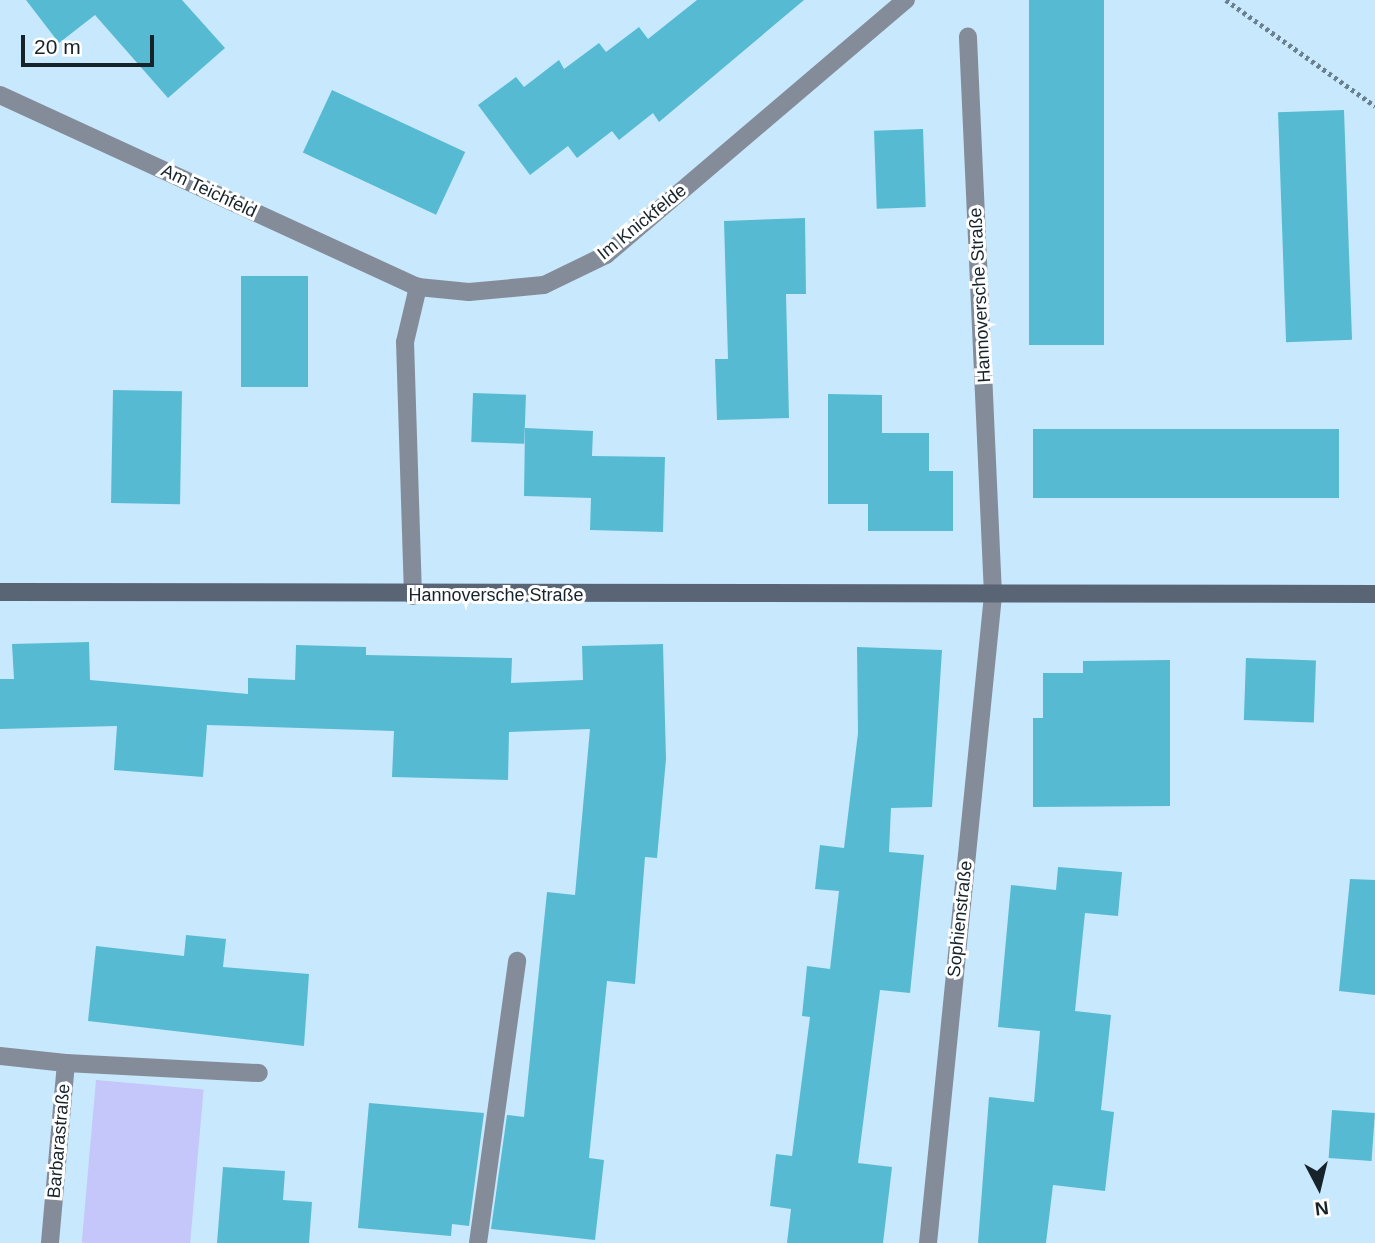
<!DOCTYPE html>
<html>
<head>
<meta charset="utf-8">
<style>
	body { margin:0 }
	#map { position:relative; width:1375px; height:1243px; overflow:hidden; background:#c8e8fd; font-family:Arial,sans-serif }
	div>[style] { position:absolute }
	.green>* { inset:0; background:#c5c6fa; transform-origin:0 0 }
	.building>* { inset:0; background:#56bbd2; transform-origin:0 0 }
	.path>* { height:4.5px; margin-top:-2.25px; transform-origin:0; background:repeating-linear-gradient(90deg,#6b808e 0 3.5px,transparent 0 7px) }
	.lane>* { height:18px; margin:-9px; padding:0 9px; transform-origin:9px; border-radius:9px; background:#858c99 }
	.street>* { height:18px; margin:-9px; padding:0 9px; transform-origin:9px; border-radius:9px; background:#858c99 }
	.secondary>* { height:18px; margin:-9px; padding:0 9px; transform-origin:9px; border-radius:9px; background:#596475 }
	span { translate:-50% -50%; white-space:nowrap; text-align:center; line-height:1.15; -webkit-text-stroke:6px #fff; paint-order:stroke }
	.street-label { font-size:18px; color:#17232b }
	.north { position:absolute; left:1284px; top:1152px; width:70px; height:70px; -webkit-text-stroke:5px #fff; paint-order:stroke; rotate:173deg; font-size:19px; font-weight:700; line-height:28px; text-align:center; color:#17232b }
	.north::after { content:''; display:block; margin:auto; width:24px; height:32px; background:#17232b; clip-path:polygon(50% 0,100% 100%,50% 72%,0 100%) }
	.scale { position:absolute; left:21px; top:35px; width:133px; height:32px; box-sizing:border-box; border:4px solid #17232b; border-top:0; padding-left:9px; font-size:21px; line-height:24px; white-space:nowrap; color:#17232b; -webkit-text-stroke:5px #fff; paint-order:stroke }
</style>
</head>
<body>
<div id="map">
	<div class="green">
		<div style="left:96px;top:1080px;width:108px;height:163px;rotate:5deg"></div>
	</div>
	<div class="building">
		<div style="clip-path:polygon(26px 0,182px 0,225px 48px,168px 98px,95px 15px,59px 43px)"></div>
		<div style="clip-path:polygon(697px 0,804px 0,659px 122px,653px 113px,619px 140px,612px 131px,577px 158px,568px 146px,530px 175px,478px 105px,516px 77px,524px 87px,559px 60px,564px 69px,599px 43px,606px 52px,639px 27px,648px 39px)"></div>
		<div style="left:1029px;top:0;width:75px;height:345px"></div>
		<div style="left:332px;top:90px;width:147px;height:69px;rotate:25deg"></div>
		<div style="left:1344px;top:110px;width:230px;height:66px;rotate:88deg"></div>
		<div style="left:923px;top:129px;width:78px;height:49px;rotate:88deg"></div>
		<div style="clip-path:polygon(805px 218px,806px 294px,786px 294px,789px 418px,717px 420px,715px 359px,728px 359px,724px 221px)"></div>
		<div style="left:241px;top:276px;width:67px;height:111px"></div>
		<div style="left:113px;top:390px;width:69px;height:113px;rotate:1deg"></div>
		<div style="left:473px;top:393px;width:53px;height:49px;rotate:2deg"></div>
		<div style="clip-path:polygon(828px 394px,882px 395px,882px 433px,929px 433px,929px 471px,953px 471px,953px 531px,868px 531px,868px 504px,828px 504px)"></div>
		<div style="clip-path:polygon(525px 428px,593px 431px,592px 456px,665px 457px,663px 532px,590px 530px,591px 498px,524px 496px)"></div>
		<div style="left:1033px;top:429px;width:306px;height:69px"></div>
		<div style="clip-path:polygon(89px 642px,90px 680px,248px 694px,248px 678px,295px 680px,296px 645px,366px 647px,366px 655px,512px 658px,511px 683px,583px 680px,582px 646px,663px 644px,666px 759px,657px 858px,645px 857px,635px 984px,607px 981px,589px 1158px,604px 1160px,595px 1240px,491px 1229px,507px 1115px,524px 1117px,547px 892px,575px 895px,590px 729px,509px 732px,508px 780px,392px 777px,394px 731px,207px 725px,203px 777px,114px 770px,117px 726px,0 729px,0 679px,14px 679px,12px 644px)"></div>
		<div style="clip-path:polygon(857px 647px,942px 650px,932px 807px,891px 808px,889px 852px,924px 855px,910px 993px,880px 990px,858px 1163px,892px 1167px,883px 1243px,787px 1243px,791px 1209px,770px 1206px,776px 1154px,792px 1156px,810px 1017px,802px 1016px,807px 966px,830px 969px,839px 891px,815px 889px,820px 845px,844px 848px,858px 733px)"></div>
		<div style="left:1246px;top:658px;width:70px;height:62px;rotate:2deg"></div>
		<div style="clip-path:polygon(1170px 660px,1170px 806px,1033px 807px,1033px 718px,1043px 718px,1043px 673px,1083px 673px,1083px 661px)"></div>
		<div style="clip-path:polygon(1058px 867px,1122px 872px,1118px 916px,1085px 913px,1075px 1011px,1111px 1015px,1101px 1110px,1114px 1112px,1105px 1191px,1053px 1185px,1046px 1243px,978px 1243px,989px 1097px,1034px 1102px,1040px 1031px,998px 1027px,1011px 885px,1056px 890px)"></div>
		<div style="clip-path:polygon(1350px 879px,1375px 880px,1375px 995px,1339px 991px)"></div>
		<div style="clip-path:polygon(186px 935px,226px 939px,223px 967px,309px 974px,304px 1046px,88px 1021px,96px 946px,184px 956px)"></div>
		<div style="clip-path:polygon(369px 1103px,484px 1113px,469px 1226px,452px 1224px,451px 1236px,358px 1228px)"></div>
		<div style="left:1332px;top:1110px;width:43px;height:48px;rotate:4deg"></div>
		<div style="clip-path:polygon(223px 1167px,285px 1171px,283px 1200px,312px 1202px,309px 1243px,217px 1243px)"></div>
	</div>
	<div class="path">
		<div style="left:1226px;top:0;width:183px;rotate:35.4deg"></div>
	</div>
	<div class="lane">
		<div style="left:66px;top:1063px;width:193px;rotate:3deg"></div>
		<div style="left:478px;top:1243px;width:285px;rotate:-82.1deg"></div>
	</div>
	<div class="street">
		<div style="left:0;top:95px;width:460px;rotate:24.7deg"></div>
		<div style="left:418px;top:287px;width:51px;rotate:5.6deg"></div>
		<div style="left:469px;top:292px;width:75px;rotate:-5.3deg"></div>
		<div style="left:544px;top:285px;width:69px;rotate:-25.8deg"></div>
		<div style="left:606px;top:255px;width:394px;rotate:-40.4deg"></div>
		<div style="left:413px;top:596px;width:254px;rotate:-91.8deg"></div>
		<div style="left:405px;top:342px;width:57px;rotate:-76.7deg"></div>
		<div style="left:0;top:1056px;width:66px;rotate:6.1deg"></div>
		<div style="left:66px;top:1063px;width:181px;rotate:95.1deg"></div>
		<div style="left:928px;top:1243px;width:651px;rotate:-84.27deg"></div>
		<div style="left:993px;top:595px;width:559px;rotate:-92.57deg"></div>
	</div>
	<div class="secondary">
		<div style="left:0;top:592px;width:1375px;rotate:0.08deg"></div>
	</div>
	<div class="street-label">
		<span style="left:209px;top:191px;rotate:25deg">Am Teichfeld</span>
		<span style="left:642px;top:222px;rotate:-39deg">Im Knickfelde</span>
		<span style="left:980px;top:295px;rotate:-93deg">Hannoversche Straße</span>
		<span style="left:496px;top:595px">Hannoversche Straße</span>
		<span style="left:960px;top:919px;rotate:-84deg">Sophienstraße</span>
		<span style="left:59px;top:1141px;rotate:-85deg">Barbarastraße</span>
	</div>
	<div class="north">N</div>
	<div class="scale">20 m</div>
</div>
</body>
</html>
